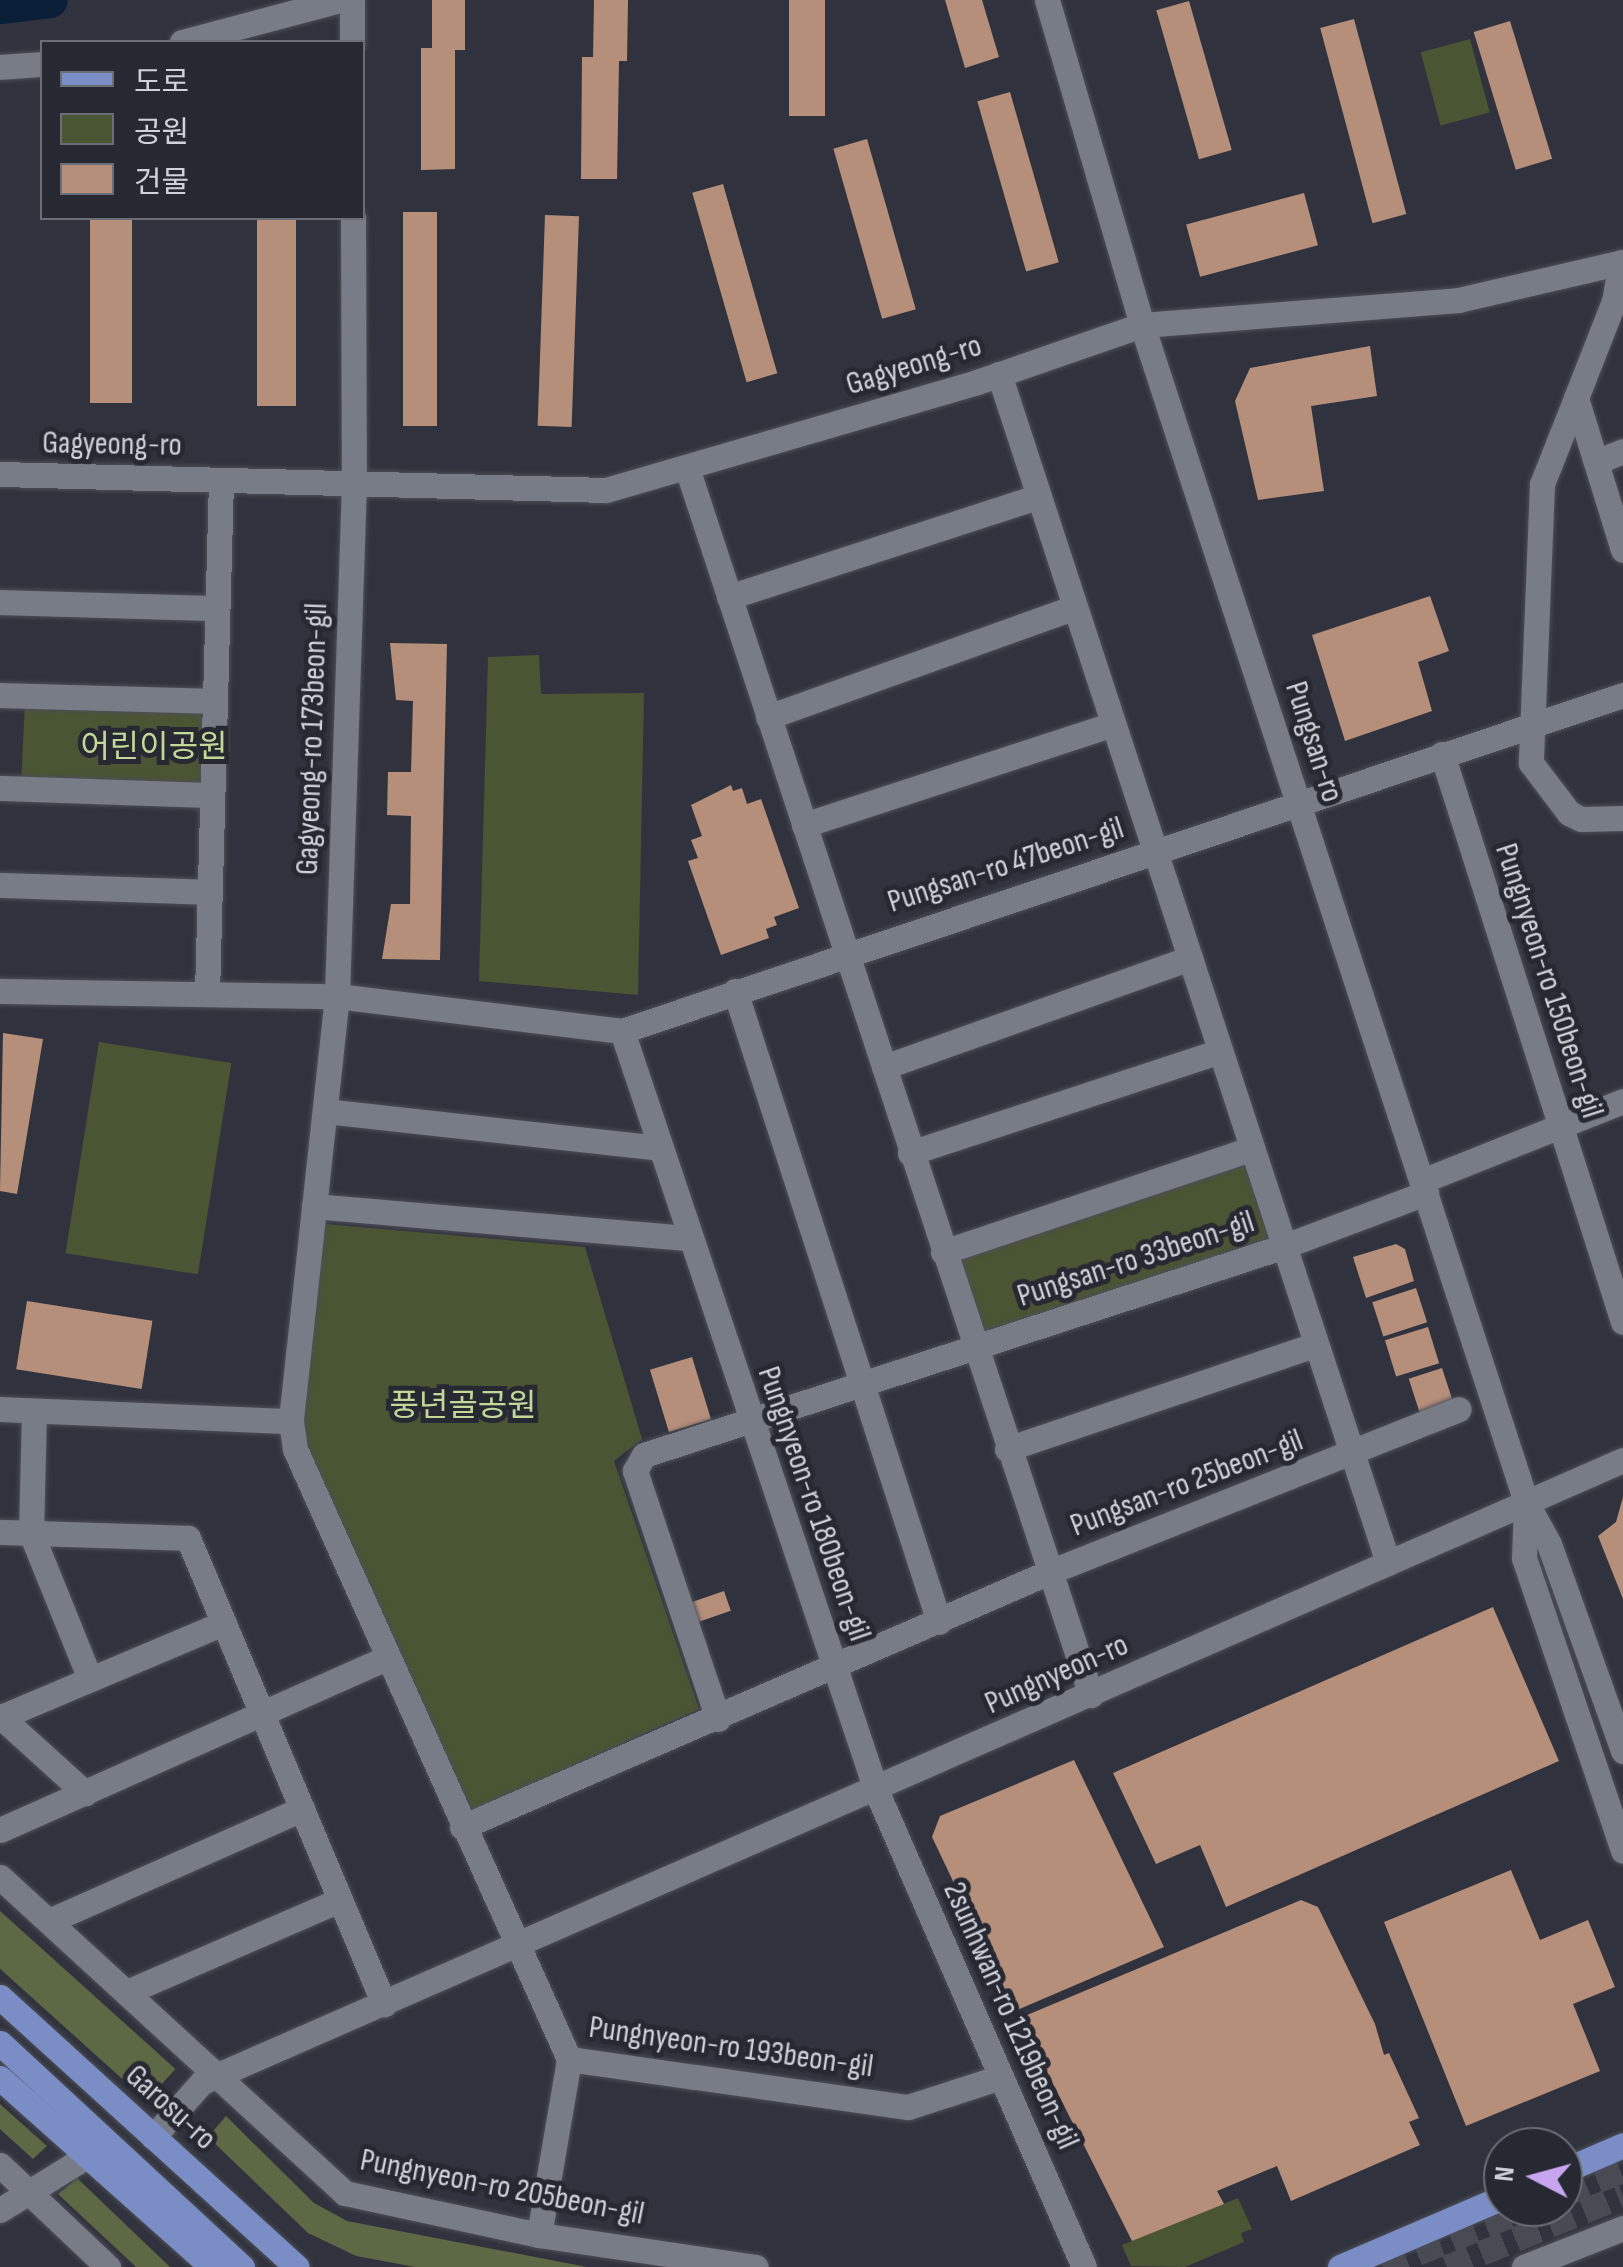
<!DOCTYPE html>
<html>
<head>
<meta charset="utf-8">
<style>
	body { margin:0 }
	#map { position:relative; width:1623px; height:2267px; overflow:hidden; background:#30333d; font-family:"Sofia Sans Condensed","Noto Sans KR",sans-serif }
	div>[style] { position:absolute }
	.green>* { inset:0; background:#4a5533; transform-origin:0 0 }
	.forest>* { inset:0; background:#5d6844; transform-origin:0 0 }
	.river>* { height:35px; margin:-17.5px; padding:0 17.5px; transform-origin:17.5px; border-radius:17.5px; background:#0b1e37 }
	.building>* { inset:0; background:#b68f7b; transform-origin:0 0 }
	.minor-tunnel>* { height:25px; margin-top:-12.5px; transform-origin:0; background:repeating-linear-gradient(90deg,#484b54 0 25px,transparent 0 37px) }
	.roads { filter:drop-shadow(0 0 2px #4c4e57) drop-shadow(0 0 2px #4c4e57) }
	.minor>* { height:25px; margin:-12.5px; padding:0 12.5px; transform-origin:12.5px; border-radius:12.5px; background:#787c87 }
	.major>* { height:25px; margin:-12.5px; padding:0 12.5px; transform-origin:12.5px; border-radius:12.5px; background:#7a8dc4 }
	span { translate:-50% -50%; white-space:nowrap; text-align:center; line-height:1.15; -webkit-text-stroke:10px #262932; paint-order:stroke }
	.street-label { font-size:32px; color:#d0d2d9 }
	.park-label { font-size:32px; color:#c3d798 }
	.legend { position:absolute; left:40px; top:40px; width:325px; height:180px; box-sizing:border-box; background:#262932; border:2px solid #6a6d75; margin:0; padding:12px 18px; list-style:none; font-size:30px; color:#d0d2d9 }
	.legend li { display:flex; align-items:center; gap:20px; height:50px }
	.legend b { width:50px; border:2px solid #6a6d75 }
	.north { position:absolute; left:1483px; top:2127px; width:100px; height:100px; box-sizing:border-box; background:#262932; border:2px solid #6a6d75; border-radius:50%; rotate:276deg; font-size:28px; font-weight:700; line-height:40px; text-align:center; color:#d0d2d9 }
	.north::after { content:''; display:block; margin:auto; width:35px; height:45px; background:#c8a6ef; clip-path:polygon(50% 0,100% 100%,50% 72%,0 100%) }
</style>
</head>
<body>
<div id="map">
	<div class="green">
		<div style="left:1470px;top:39px;width:76px;height:51px;rotate:75deg"></div>
		<div style="clip-path:polygon(539px 655px,541px 694px,644px 693px,638px 995px,479px 981px,488px 657px)"></div>
		<div style="clip-path:polygon(25px 703px,196px 709px,204px 718px,204px 781px,196px 789px,21px 783px)"></div>
		<div style="left:99px;top:1042px;width:134px;height:214px;rotate:9deg"></div>
		<div style="left:1244px;top:1161px;width:85px;height:304px;rotate:71deg"></div>
		<div style="clip-path:polygon(325px 1224px,585px 1247px,642px 1439px,614px 1461px,699px 1709px,469px 1812px,308px 1448px,302px 1420px)"></div>
		<div style="clip-path:polygon(1238px 2198px,1252px 2229px,1241px 2233px,1244px 2242px,1185px 2267px,1131px 2266px,1122px 2245px)"></div>
	</div>
	<div class="forest">
		<div style="left:0;top:1911px;width:236px;height:43px;rotate:42deg"></div>
		<div style="clip-path:polygon(0 2104px,47px 2146px,33px 2159px,0 2129px)"></div>
		<div style="clip-path:polygon(226px 2116px,314px 2203px,347px 2221px,587px 2267px,415px 2267px,356px 2256px,308px 2233px,208px 2137px)"></div>
		<div style="clip-path:polygon(77px 2178px,170px 2267px,136px 2267px,58px 2194px)"></div>
	</div>
	<div class="river">
		<div style="left:0;top:6px;width:50px;rotate:-6.8deg"></div>
	</div>
	<div class="building">
		<div style="clip-path:polygon(432px 0,465px 0,465px 50px,455px 50px,455px 169px,421px 170px,421px 48px,432px 48px)"></div>
		<div style="clip-path:polygon(594px 0,628px 0,627px 61px,619px 61px,617px 179px,581px 179px,582px 57px,593px 57px)"></div>
		<div style="left:789px;top:0;width:36px;height:116px"></div>
		<div style="clip-path:polygon(945px 0,982px 0,999px 57px,965px 68px)"></div>
		<div style="left:1189px;top:1px;width:155px;height:34px;rotate:74deg"></div>
		<div style="left:1354px;top:19px;width:202px;height:35px;rotate:75deg"></div>
		<div style="left:1510px;top:21px;width:144px;height:38px;rotate:73deg"></div>
		<div style="left:1010px;top:92px;width:177px;height:34px;rotate:74deg"></div>
		<div style="left:867px;top:139px;width:177px;height:35px;rotate:74deg"></div>
		<div style="left:723px;top:184px;width:197px;height:32px;rotate:74deg"></div>
		<div style="left:1304px;top:193px;width:54px;height:122px;rotate:75deg"></div>
		<div style="left:403px;top:212px;width:34px;height:214px"></div>
		<div style="left:545px;top:215px;width:34px;height:211px;rotate:2deg"></div>
		<div style="left:90px;top:218px;width:42px;height:185px"></div>
		<div style="left:257px;top:218px;width:39px;height:188px"></div>
		<div style="clip-path:polygon(1370px 346px,1377px 396px,1311px 406px,1324px 491px,1258px 500px,1235px 401px,1250px 368px)"></div>
		<div style="clip-path:polygon(1430px 596px,1449px 651px,1418px 662px,1432px 711px,1345px 741px,1312px 635px)"></div>
		<div style="clip-path:polygon(390px 643px,447px 644px,440px 960px,382px 959px,391px 904px,410px 904px,411px 816px,387px 815px,388px 772px,411px 772px,413px 701px,396px 700px)"></div>
		<div style="clip-path:polygon(731px 785px,733px 791px,742px 788px,747px 804px,761px 799px,799px 908px,774px 917px,777px 925px,766px 929px,769px 938px,721px 955px,688px 861px,698px 858px,691px 840px,702px 836px,691px 805px)"></div>
		<div style="clip-path:polygon(3px 1033px,43px 1039px,17px 1194px,0 1191px)"></div>
		<div style="clip-path:polygon(1396px 1244px,1405px 1249px,1414px 1281px,1366px 1298px,1353px 1257px)"></div>
		<div style="left:1416px;top:1288px;width:36px;height:46px;rotate:72deg"></div>
		<div style="left:27px;top:1301px;width:127px;height:69px;rotate:9deg"></div>
		<div style="left:1428px;top:1327px;width:38px;height:45px;rotate:73deg"></div>
		<div style="left:692px;top:1357px;width:65px;height:44px;rotate:73deg"></div>
		<div style="left:1442px;top:1368px;width:39px;height:35px;rotate:72deg"></div>
		<div style="clip-path:polygon(1623px 1497px,1623px 1599px,1598px 1536px,1616px 1522px)"></div>
		<div style="left:724px;top:1591px;width:21px;height:36px;rotate:71deg"></div>
		<div style="clip-path:polygon(1493px 1607px,1559px 1761px,1226px 1907px,1200px 1845px,1156px 1864px,1113px 1773px)"></div>
		<div style="clip-path:polygon(1074px 1760px,1164px 1947px,1015px 2011px,932px 1837px,940px 1816px)"></div>
		<div style="clip-path:polygon(1511px 1870px,1540px 1940px,1588px 1920px,1615px 1987px,1573px 2004px,1600px 2071px,1466px 2126px,1384px 1922px)"></div>
		<div style="clip-path:polygon(1301px 1900px,1318px 1907px,1375px 2024px,1384px 2055px,1389px 2053px,1419px 2118px,1409px 2122px,1420px 2145px,1291px 2201px,1277px 2166px,1217px 2191px,1224px 2204px,1132px 2241px,1020px 2018px)"></div>
	</div>
	<div class="minor-tunnel">
		<div style="left:1563px;top:2194px;width:65px;rotate:-21.8deg"></div>
		<div style="left:1383px;top:2267px;width:159px;rotate:-22.2deg"></div>
		<div style="left:1447px;top:2267px;width:190px;rotate:-22.2deg"></div>
	</div>
	<div class="roads">
		<div class="minor">
			<div style="left:352px;top:0;width:42px;rotate:90deg"></div>
			<div style="left:1047px;top:0;width:339px;rotate:73.7deg"></div>
			<div style="left:1142px;top:325px;width:1238px;rotate:71.93deg"></div>
			<div style="left:1526px;top:1502px;width:48px;rotate:61.3deg"></div>
			<div style="left:1549px;top:1544px;width:220px;rotate:70.3deg"></div>
			<div style="left:182px;top:42px;width:163px;rotate:-14.9deg"></div>
			<div style="left:0;top:67px;width:42px;rotate:-4.1deg"></div>
			<div style="left:353px;top:218px;width:265px;rotate:89.8deg"></div>
			<div style="left:354px;top:483px;width:513px;rotate:91.9deg"></div>
			<div style="left:337px;top:996px;width:427px;rotate:96.2deg"></div>
			<div style="left:291px;top:1421px;width:28px;rotate:82deg"></div>
			<div style="left:295px;top:1449px;width:669px;rotate:65.81deg"></div>
			<div style="left:1621px;top:262px;width:40px;rotate:100deg"></div>
			<div style="left:1614px;top:301px;width:104px;rotate:111.4deg"></div>
			<div style="left:1576px;top:398px;width:159px;rotate:72.8deg"></div>
			<div style="left:999px;top:374px;width:1251px;rotate:71.88deg"></div>
			<div style="left:1576px;top:398px;width:92px;rotate:111.6deg"></div>
			<div style="left:1542px;top:484px;width:279px;rotate:92.3deg"></div>
			<div style="left:1531px;top:763px;width:63px;rotate:52.8deg"></div>
			<div style="left:1569px;top:813px;width:13px;rotate:27deg"></div>
			<div style="left:1581px;top:819px;width:42px;rotate:-1.4deg"></div>
			<div style="left:1596px;top:462px;width:29px;rotate:-22deg"></div>
			<div style="left:687px;top:468px;width:1292px;rotate:71.78deg"></div>
			<div style="left:0;top:474px;width:606px;rotate:1.51deg"></div>
			<div style="left:606px;top:490px;width:386px;rotate:-16.2deg"></div>
			<div style="left:977px;top:382px;width:175px;rotate:-19.1deg"></div>
			<div style="left:1142px;top:325px;width:317px;rotate:-4.5deg"></div>
			<div style="left:1458px;top:300px;width:169px;rotate:-13deg"></div>
			<div style="left:729px;top:597px;width:326px;rotate:-18deg"></div>
			<div style="left:0;top:602px;width:217px;rotate:1.6deg"></div>
			<div style="left:0;top:695px;width:214px;rotate:1.6deg"></div>
			<div style="left:768px;top:717px;width:326px;rotate:-19.7deg"></div>
			<div style="left:1442px;top:754px;width:596px;rotate:72.32deg"></div>
			<div style="left:0;top:788px;width:211px;rotate:1.9deg"></div>
			<div style="left:804px;top:825px;width:325px;rotate:-18.1deg"></div>
			<div style="left:0;top:885px;width:208px;rotate:1.9deg"></div>
			<div style="left:0;top:991px;width:337px;rotate:0.9deg"></div>
			<div style="left:337px;top:996px;width:287px;rotate:7deg"></div>
			<div style="left:622px;top:1031px;width:1056px;rotate:-18.56deg"></div>
			<div style="left:735px;top:991px;width:663px;rotate:72.08deg"></div>
			<div style="left:207px;top:994px;width:514px;rotate:-88.44deg"></div>
			<div style="left:622px;top:1031px;width:800px;rotate:71.5deg"></div>
			<div style="left:876px;top:1790px;width:520px;rotate:66.44deg"></div>
			<div style="left:884px;top:1067px;width:325px;rotate:-19.6deg"></div>
			<div style="left:325px;top:1111px;width:335px;rotate:6.3deg"></div>
			<div style="left:910px;top:1153px;width:324px;rotate:-18.2deg"></div>
			<div style="left:1422px;top:1181px;width:216px;rotate:-21.7deg"></div>
			<div style="left:314px;top:1206px;width:376px;rotate:4.9deg"></div>
			<div style="left:943px;top:1252px;width:324px;rotate:-18.5deg"></div>
			<div style="left:0;top:1409px;width:291px;rotate:2.4deg"></div>
			<div style="left:34px;top:1411px;width:122px;rotate:91.4deg"></div>
			<div style="left:31px;top:1533px;width:157px;rotate:68deg"></div>
			<div style="left:1007px;top:1449px;width:324px;rotate:-18.7deg"></div>
			<div style="left:1526px;top:1502px;width:56px;rotate:92deg"></div>
			<div style="left:1524px;top:1558px;width:309px;rotate:71.3deg"></div>
			<div style="left:0;top:1532px;width:188px;rotate:1.8deg"></div>
			<div style="left:188px;top:1538px;width:506px;rotate:67.19deg"></div>
			<div style="left:0;top:1716px;width:115px;rotate:42.2deg"></div>
			<div style="left:1px;top:1717px;width:242px;rotate:-22.9deg"></div>
			<div style="left:718px;top:1719px;width:262px;rotate:-108.5deg"></div>
			<div style="left:635px;top:1471px;width:18px;rotate:-61deg"></div>
			<div style="left:644px;top:1455px;width:671px;rotate:-18.06deg"></div>
			<div style="left:1282px;top:1247px;width:154px;rotate:-20.6deg"></div>
			<div style="left:462px;top:1827px;width:638px;rotate:-23.47deg"></div>
			<div style="left:1047px;top:1573px;width:443px;rotate:-21.7deg"></div>
			<div style="left:0;top:1830px;width:425px;rotate:-24deg"></div>
			<div style="left:0;top:1877px;width:468px;rotate:42.5deg"></div>
			<div style="left:345px;top:2193px;width:198px;rotate:12.2deg"></div>
			<div style="left:539px;top:2235px;width:219px;rotate:8.4deg"></div>
			<div style="left:49px;top:1921px;width:277px;rotate:-23.9deg"></div>
			<div style="left:127px;top:1992px;width:232px;rotate:-23.4deg"></div>
			<div style="left:569px;top:2059px;width:342px;rotate:8.1deg"></div>
			<div style="left:908px;top:2107px;width:98px;rotate:-17.9deg"></div>
			<div style="left:153px;top:2137px;width:74px;rotate:-48.3deg"></div>
			<div style="left:202px;top:2082px;width:1551px;rotate:-23.64deg"></div>
			<div style="left:0;top:2165px;width:149px;rotate:43.4deg"></div>
			<div style="left:0;top:2210px;width:102px;rotate:-31.8deg"></div>
			<div style="left:539px;top:2235px;width:179px;rotate:-80.3deg"></div>
			<div style="left:1524px;top:2267px;width:106px;rotate:-21.5deg"></div>
		</div>
		<div class="major">
			<div style="left:0;top:1997px;width:401px;rotate:42.3deg"></div>
			<div style="left:0;top:2043px;width:330px;rotate:42.8deg"></div>
			<div style="left:0;top:2078px;width:284px;rotate:41.7deg"></div>
			<div style="left:1563px;top:2171px;width:65px;rotate:-23.4deg"></div>
			<div style="left:1340px;top:2267px;width:177px;rotate:-23.2deg"></div>
		</div>
	</div>
	<div class="street-label">
		<span style="left:914px;top:366px;rotate:-17deg">Gagyeong-ro</span>
		<span style="left:112px;top:445px;rotate:1deg">Gagyeong-ro</span>
		<span style="left:313px;top:739px;rotate:-88deg">Gagyeong-ro 173beon-gil</span>
		<span style="left:1313px;top:742px;rotate:72deg">Pungsan-ro</span>
		<span style="left:1006px;top:866px;rotate:-18deg">Pungsan-ro 47beon-gil</span>
		<span style="left:1548px;top:981px;rotate:72deg">Pungnyeon-ro 150beon-gil</span>
		<span style="left:1136px;top:1260px;rotate:-18deg">Pungsan-ro 33beon-gil</span>
		<span style="left:1187px;top:1484px;rotate:-21deg">Pungsan-ro 25beon-gil</span>
		<span style="left:813px;top:1504px;rotate:71deg">Pungnyeon-ro 180beon-gil</span>
		<span style="left:1057px;top:1675px;rotate:-24deg">Pungnyeon-ro</span>
		<span style="left:1010px;top:2016px;rotate:66deg">2sunhwan-ro 1219beon-gil</span>
		<span style="left:731px;top:2048px;rotate:8deg">Pungnyeon-ro 193beon-gil</span>
		<span style="left:170px;top:2108px;rotate:42deg">Garosu-ro</span>
		<span style="left:502px;top:2188px;rotate:11deg">Pungnyeon-ro 205beon-gil</span>
	</div>
	<div class="park-label">
		<span style="left:154px;top:748px">어린이공원</span>
		<span style="left:463px;top:1407px">풍년골공원</span>
	</div>
	<ul class="legend">
	<li><b style="height:12px;background:#7a8dc4"></b>도로</li>
	<li><b style="height:28px;background:#4a5533"></b>공원</li>
	<li><b style="height:28px;background:#b68f7b"></b>건물</li>
	</ul>
	<div class="north">N</div>
</div>
</body>
</html>
